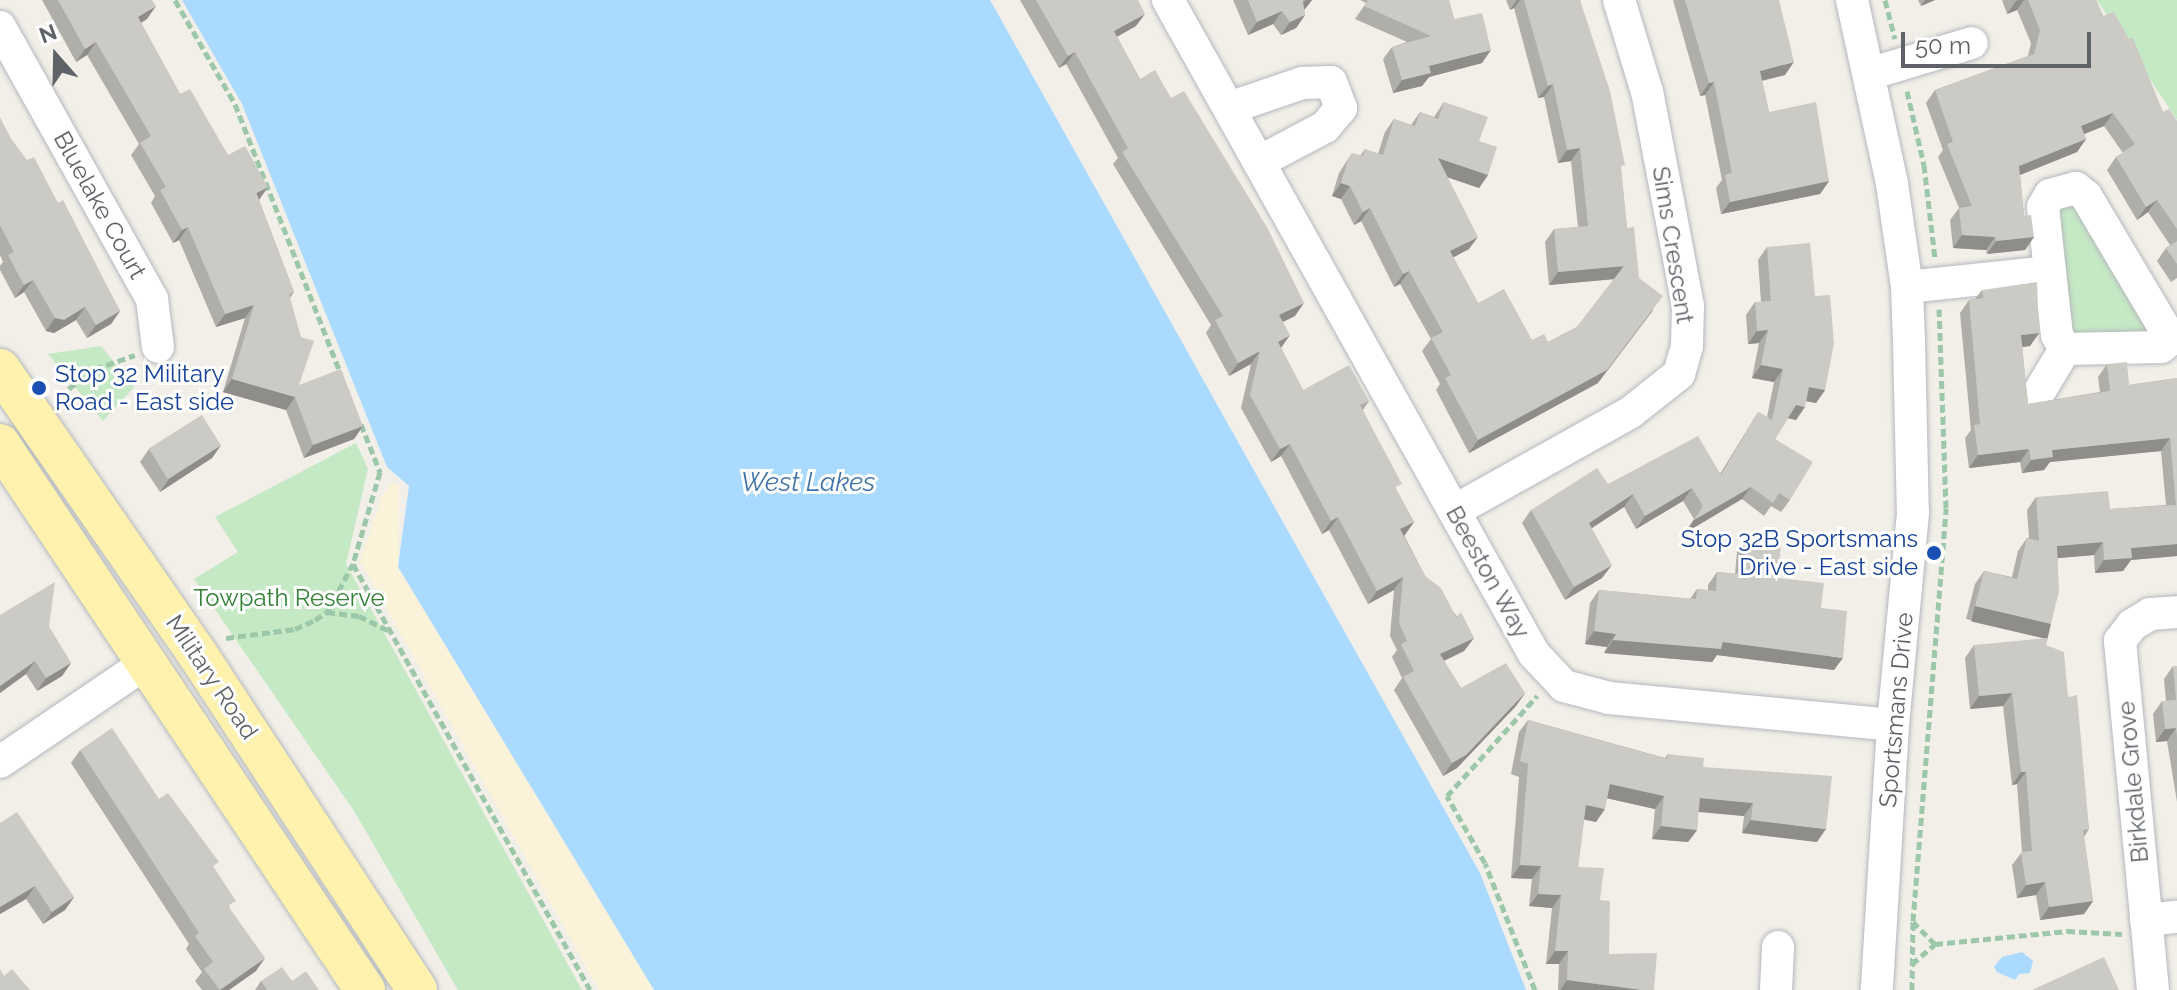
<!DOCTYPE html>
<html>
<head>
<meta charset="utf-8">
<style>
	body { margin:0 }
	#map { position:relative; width:2177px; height:990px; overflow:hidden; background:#f1efe8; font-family:Raleway,sans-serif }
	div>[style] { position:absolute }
	.green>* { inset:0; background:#c5e8c5 }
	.sand>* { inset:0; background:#fbf3d9 }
	.water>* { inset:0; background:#aadaff }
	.path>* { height:5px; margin-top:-2.5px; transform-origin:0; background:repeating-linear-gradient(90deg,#9cc7a9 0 8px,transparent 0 12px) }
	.roads { filter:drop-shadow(0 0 2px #b5b8bc) drop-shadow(0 0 2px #b5b8bc) }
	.minor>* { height:32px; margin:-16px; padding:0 16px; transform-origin:16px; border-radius:16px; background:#fff }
	.major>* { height:40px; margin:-20px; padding:0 20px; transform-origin:20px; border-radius:20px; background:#fff2af }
	.wall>* { inset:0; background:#afaea9 }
	.shaded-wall>* { inset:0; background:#8f8d8a; transform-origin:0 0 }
	.building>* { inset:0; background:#cccac5; transform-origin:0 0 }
	.dots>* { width:22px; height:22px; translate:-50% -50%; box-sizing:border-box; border:4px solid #fff; border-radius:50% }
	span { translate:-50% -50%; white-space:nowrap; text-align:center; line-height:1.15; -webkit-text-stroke:6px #fff; paint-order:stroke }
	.street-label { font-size:24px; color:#5f6368 }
	.transit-label { font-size:24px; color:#164399 }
	.left { translate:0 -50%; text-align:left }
	.right { translate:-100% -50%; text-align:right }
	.park-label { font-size:24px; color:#348238 }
	.water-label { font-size:26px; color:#4174aa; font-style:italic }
	.north { position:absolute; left:16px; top:16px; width:80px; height:80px; -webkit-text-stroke:6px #fff; paint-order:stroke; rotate:340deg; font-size:22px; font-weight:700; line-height:32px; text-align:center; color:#5f6368 }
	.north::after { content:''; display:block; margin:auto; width:28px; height:36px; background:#5f6368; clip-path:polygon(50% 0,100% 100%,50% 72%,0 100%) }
	.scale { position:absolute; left:1901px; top:32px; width:190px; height:36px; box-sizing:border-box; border:4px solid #5f6368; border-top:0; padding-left:10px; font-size:24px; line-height:28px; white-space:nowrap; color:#5f6368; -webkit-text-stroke:6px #fff; paint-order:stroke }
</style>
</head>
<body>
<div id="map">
	<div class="green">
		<div style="clip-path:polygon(2097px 0,2177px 0,2177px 120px)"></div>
		<div style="clip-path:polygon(2062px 190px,2171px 339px,2065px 349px,2050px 195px)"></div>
		<div style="clip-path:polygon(101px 346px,134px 387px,103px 421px,48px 354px)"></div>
		<div style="clip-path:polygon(356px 443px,368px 469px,346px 564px,582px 990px,458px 990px,354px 811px,194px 579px,238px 552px,215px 517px)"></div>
	</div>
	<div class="sand">
		<div style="clip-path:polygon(392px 483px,399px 486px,398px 567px,654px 990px,599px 990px,360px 561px,383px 494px)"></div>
	</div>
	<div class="water">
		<div style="clip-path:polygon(182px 0,990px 0,1480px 873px,1526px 990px,654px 990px,398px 567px,409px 486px,387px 467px,242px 104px)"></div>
		<div style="clip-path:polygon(2022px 952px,2033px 961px,2030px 973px,2019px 974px,2015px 980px,1997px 972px,1994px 967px,2002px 957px)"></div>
	</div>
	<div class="path">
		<div style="left:175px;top:0;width:120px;rotate:60deg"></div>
		<div style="left:235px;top:104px;width:290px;rotate:68.6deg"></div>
		<div style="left:1885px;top:0;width:40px;rotate:75.6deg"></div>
		<div style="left:1907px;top:91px;width:76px;rotate:77.1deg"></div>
		<div style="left:1924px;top:165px;width:95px;rotate:83.3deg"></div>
		<div style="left:59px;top:396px;width:45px;rotate:-36.9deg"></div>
		<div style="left:95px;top:369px;width:42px;rotate:-19.3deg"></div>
		<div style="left:361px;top:424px;width:52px;rotate:68.4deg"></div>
		<div style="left:380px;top:472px;width:96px;rotate:106.4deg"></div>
		<div style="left:353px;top:564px;width:487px;rotate:60.9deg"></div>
		<div style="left:327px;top:612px;width:32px;rotate:7deg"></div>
		<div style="left:359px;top:616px;width:34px;rotate:26deg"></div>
		<div style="left:226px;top:638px;width:70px;rotate:-7.4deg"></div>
		<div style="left:295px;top:629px;width:22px;rotate:-24deg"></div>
		<div style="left:315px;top:620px;width:14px;rotate:-34deg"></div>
		<div style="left:327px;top:612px;width:55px;rotate:-61.6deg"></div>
		<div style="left:1935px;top:944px;width:133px;rotate:-5.6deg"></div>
		<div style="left:2067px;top:931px;width:55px;rotate:3.1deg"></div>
		<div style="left:1912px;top:964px;width:30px;rotate:-41deg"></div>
		<div style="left:1935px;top:944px;width:31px;rotate:-135deg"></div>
		<div style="left:1535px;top:990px;width:136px;rotate:-111.5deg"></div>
		<div style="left:1485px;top:863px;width:77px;rotate:-119.6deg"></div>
		<div style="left:1447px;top:796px;width:135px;rotate:-48deg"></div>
		<div style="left:1912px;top:990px;width:69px;rotate:-89.2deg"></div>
		<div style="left:1913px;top:921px;width:414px;rotate:-85.4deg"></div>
		<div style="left:1946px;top:508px;width:199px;rotate:-92deg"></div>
	</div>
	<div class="roads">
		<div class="minor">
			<div style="left:1168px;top:0;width:749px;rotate:60.77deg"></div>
			<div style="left:1534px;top:654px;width:44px;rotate:46.8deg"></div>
			<div style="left:1564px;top:686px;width:47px;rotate:14.9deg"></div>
			<div style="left:1609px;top:698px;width:285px;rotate:5.4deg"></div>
			<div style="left:1852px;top:0;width:188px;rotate:77.7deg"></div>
			<div style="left:1892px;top:184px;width:104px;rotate:81.7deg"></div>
			<div style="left:1907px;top:287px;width:55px;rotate:87.9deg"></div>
			<div style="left:1909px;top:342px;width:171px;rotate:88.7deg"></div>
			<div style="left:1913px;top:513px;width:213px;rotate:95.4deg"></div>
			<div style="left:1893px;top:725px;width:265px;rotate:93.5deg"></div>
			<div style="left:0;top:27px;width:312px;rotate:60.8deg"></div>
			<div style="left:152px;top:299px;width:48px;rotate:82.9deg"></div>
			<div style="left:1872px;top:73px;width:104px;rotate:-16.7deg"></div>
			<div style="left:1229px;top:108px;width:77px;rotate:-18.9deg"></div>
			<div style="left:1302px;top:83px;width:29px;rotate:-2deg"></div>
			<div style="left:1331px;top:82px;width:28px;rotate:69deg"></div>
			<div style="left:1341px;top:108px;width:25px;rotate:130deg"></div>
			<div style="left:1325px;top:127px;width:75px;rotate:152.1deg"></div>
			<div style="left:1907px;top:287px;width:144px;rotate:-6deg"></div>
			<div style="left:2050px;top:272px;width:65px;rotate:-96.1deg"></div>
			<div style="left:2043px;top:207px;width:14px;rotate:-60deg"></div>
			<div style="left:2050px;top:195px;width:27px;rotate:-15deg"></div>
			<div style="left:2076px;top:188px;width:13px;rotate:39deg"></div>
			<div style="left:2086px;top:196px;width:166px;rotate:59.3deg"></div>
			<div style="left:2171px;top:339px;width:13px;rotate:141deg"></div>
			<div style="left:2161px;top:347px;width:96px;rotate:178.8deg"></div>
			<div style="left:2065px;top:349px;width:16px;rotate:-120deg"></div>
			<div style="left:2057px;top:335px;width:63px;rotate:-96.3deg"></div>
			<div style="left:2038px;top:394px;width:52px;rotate:-59deg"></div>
			<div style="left:1454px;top:511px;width:203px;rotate:-29.2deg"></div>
			<div style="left:1631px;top:412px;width:61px;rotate:-38.4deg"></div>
			<div style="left:1679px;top:374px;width:29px;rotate:-74deg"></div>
			<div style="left:1687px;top:346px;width:40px;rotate:-88.6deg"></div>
			<div style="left:1688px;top:306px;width:218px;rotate:-100.8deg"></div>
			<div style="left:1647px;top:92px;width:96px;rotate:-106.9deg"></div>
			<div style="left:0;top:762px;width:180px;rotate:-34.1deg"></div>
			<div style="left:2146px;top:920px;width:31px;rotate:-6deg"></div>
			<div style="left:1776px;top:990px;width:43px;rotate:-87.3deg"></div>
			<div style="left:2153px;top:990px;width:351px;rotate:-95.4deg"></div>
			<div style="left:2120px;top:641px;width:20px;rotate:-53deg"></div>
			<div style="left:2132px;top:625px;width:21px;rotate:-31deg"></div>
			<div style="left:2150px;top:614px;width:27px;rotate:-4deg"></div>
		</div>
		<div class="major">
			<div style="left:0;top:369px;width:348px;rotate:55.3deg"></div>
			<div style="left:198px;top:655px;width:400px;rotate:56.8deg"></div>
			<div style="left:0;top:444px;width:657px;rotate:56.24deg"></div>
		</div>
	</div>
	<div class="wall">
		<div style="clip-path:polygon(42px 0,152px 0,147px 19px,141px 23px,180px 94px,228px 155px,259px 200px,294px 292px,290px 298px,299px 385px,363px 426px,354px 439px,304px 458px,286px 410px,223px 392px,245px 318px,216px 327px,179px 240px,173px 243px,151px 203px,155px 196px,131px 155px,139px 144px,87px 55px,76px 62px)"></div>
		<div style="clip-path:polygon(1020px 0,1138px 0,1136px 26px,1117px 37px,1140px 79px,1295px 316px,1283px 322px,1281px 348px,1303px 390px,1369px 401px,1363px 410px,1397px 491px,1414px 522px,1404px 535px,1425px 576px,1474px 638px,1464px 651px,1444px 661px,1461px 688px,1525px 693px,1516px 706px,1457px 768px,1443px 776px,1394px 690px,1402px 678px,1392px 657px,1397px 650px,1390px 636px,1394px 590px,1368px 604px,1329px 530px,1322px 534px,1281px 456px,1271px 462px,1241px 408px,1251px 364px,1229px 376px,1206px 333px,1211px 325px,1113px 164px,1118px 158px,1066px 64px,1059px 68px)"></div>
		<div style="clip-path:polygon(1233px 0,1312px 0,1304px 10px,1305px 15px,1296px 28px,1281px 35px,1273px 24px,1248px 35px)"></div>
		<div style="clip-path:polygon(1360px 0,1449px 0,1454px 19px,1482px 63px,1429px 77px,1422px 86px,1393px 93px,1383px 59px,1392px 47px,1407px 42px,1355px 19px,1366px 3px)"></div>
		<div style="clip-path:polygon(1506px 0,1580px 0,1621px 171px,1627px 228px,1598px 383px,1469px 453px,1436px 390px,1440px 384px,1422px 351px,1431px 339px,1400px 284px,1394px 287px,1361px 221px,1354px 225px,1341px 199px,1332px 196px,1339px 173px,1352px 153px,1360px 156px,1365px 149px,1378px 154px,1385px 132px,1394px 119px,1411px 125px,1420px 112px,1434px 117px,1444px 102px,1479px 141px,1488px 175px,1479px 188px,1447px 177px,1469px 249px,1453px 257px,1478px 303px,1532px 340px,1548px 342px,1577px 327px,1614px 279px,1549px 285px,1545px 242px,1554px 229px,1578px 227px,1571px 161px,1558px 163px,1544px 97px,1538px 98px,1514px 8px,1510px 10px)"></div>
		<div style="clip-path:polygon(1673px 0,1779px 0,1785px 75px,1762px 81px,1769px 112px,1829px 181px,1820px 194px,1721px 214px,1716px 188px,1722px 180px,1705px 95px,1700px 96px)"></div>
		<div style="clip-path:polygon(1918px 0,1935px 0,1921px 6px)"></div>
		<div style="clip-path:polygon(2002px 0,2096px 0,2103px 16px,2163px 112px,2177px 121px,2177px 278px,2171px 282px,2157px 261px,2166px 248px,2170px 245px,2148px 212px,2137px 220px,2107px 170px,2116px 157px,2123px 153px,2104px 126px,2084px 134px,2086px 139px,2077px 152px,2020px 175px,2024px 216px,2034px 237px,2025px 250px,1987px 254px,1986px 250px,1953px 248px,1950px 220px,1959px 208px,1938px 157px,1943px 150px,1926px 103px,1935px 90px,2028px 56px,2031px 43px,2017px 10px,2007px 14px)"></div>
		<div style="clip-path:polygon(0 118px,11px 139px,58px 203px,120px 311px,111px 324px,87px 338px,76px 320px,54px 333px,46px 331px,24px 292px,15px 298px,0 270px,0 266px,3px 262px,0 255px)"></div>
		<div style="clip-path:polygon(1767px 247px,1815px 296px,1825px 390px,1816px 403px,1806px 401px,1796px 420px,1788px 418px,1775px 439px,1790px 500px,1781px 512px,1771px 506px,1764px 516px,1742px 499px,1685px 533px,1694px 519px,1683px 501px,1636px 529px,1624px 507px,1591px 528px,1602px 578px,1565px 600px,1522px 523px,1531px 510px,1608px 484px,1720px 474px,1758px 412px,1767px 417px,1774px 382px,1752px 378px,1759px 343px,1748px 344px,1746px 315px,1755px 302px,1761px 302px,1758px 260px)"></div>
		<div style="clip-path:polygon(1982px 290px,2039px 333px,2030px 346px,2022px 347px,2028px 404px,2100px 392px,2098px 377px,2107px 364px,2129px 385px,2177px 378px,2177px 556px,2131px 560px,2123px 571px,2095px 573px,2094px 555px,2058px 558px,2042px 637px,1966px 619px,1975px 584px,1984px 571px,2012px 577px,2018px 551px,2027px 538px,2029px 538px,2027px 510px,2036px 497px,2110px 509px,2166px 505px,2161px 451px,2050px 462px,2044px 470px,2022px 473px,2020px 462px,1969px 468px,1965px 438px,1971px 430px,1960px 313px,1969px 300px,1975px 299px)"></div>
		<div style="clip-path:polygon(221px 445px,212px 458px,160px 492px,140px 462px,149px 449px)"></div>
		<div style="clip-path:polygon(1746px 539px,1778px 578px,1821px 608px,1834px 670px,1717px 655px,1712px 662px,1604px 653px,1607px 647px,1585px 644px,1590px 603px,1599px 590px,1690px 599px,1697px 589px,1708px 590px,1708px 585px,1717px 572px,1735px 574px,1737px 552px)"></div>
		<div style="clip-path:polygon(0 615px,49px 627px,71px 663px,62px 676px,37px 691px,26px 674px,0 693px)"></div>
		<div style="clip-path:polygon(1974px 645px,2046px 645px,2068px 697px,2089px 829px,2084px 837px,2093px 901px,2084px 914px,2040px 920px,2036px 895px,2017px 898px,2012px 865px,2022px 852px,2017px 784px,2012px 785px,2003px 706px,1970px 709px,1965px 658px)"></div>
		<div style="clip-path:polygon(2173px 666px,2177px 666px,2177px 802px,2167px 741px,2156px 742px,2153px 714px,2162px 701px,2166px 701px,2164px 679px)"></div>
		<div style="clip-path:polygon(1528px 720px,1665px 758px,1668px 754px,1703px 767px,1817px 842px,1742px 833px,1744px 816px,1698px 812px,1697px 830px,1688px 842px,1652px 839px,1655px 809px,1607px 798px,1596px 822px,1584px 819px,1578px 867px,1600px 900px,1609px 954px,1654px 990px,1558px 990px,1559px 964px,1546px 964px,1552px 908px,1529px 906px,1532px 879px,1511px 878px,1519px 777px,1511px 774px,1519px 732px)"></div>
		<div style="clip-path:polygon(80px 750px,214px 868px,230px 909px,256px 971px,229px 990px,202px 990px,195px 981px,202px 972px,186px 949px,189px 944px,71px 763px)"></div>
		<div style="clip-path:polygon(0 823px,74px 897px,65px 910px,43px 924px,26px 899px,0 914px)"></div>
		<div style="clip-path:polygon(261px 981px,292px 981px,319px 990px,255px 990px)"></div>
	</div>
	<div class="shaded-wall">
		<div style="clip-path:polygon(1306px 0,1312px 0,1305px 9px,1294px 14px,1303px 1px)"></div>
		<div style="clip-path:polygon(1517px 0,1520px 0,1514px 8px,1510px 10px)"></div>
		<div style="clip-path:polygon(1925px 0,1935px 0,1921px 6px)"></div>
		<div style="clip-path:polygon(2019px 0,2024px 0,2017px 10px,2007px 14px,2016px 1px)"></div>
		<div style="clip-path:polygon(156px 6px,147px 19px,129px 30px,138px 17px)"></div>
		<div style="clip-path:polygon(1282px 11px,1273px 24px,1248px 35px,1257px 22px)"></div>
		<div style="clip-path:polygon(1145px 14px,1136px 26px,1105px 43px,1114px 31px)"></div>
		<div style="clip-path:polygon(1305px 15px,1296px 28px,1281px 35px,1290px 22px)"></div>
		<div style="clip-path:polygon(96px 42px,87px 55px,76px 62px,85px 49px)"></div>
		<div style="clip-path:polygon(1491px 50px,1482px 63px,1429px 77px,1422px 86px,1393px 93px,1402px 80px,1429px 66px)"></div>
		<div style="clip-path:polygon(1075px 52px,1066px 64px,1059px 68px,1068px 56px)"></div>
		<div style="clip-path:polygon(1794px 62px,1785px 75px,1751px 83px,1760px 71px)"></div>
		<div style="clip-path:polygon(1714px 82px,1705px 95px,1700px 96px,1709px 83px)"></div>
		<div style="clip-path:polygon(1553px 84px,1544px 97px,1538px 98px,1548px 86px)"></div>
		<div style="clip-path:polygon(2113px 113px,2104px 126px,2072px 139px,2081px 126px)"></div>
		<div style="clip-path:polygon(2086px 139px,2077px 152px,2010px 179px,2019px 166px)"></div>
		<div style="clip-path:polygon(1580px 148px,1571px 161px,1558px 163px,1567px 150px)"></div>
		<div style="clip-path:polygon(1438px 158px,1488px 175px,1479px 188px,1429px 171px)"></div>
		<div style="clip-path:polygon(1829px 181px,1820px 194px,1721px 214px,1730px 202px)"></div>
		<div style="clip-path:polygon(1341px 183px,1350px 186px,1341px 199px,1332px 196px)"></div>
		<div style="clip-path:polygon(268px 187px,259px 200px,256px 193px)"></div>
		<div style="clip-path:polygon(2157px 200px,2148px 212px,2137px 220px,2146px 207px)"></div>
		<div style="clip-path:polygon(1370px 208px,1361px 221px,1354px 225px,1363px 212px)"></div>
		<div style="clip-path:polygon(188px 227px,179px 240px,173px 243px,182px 230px)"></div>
		<div style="clip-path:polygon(1962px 235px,1995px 237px,1986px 250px,1953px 248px)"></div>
		<div style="clip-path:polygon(1478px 237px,1469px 249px,1441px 264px,1450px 251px)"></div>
		<div style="clip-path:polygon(2034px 237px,2025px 250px,1987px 254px,1996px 241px)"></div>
		<div style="clip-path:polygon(1624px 266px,1615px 279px,1549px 285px,1558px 272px)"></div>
		<div style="clip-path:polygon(1409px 271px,1400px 284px,1394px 287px,1403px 274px)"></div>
		<div style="clip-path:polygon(33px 280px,24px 292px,15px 298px,24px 285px)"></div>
		<div style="clip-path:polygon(1304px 303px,1295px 316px,1270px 328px,1279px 315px)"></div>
		<div style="clip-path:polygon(254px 305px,245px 318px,216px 327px,225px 314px)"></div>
		<div style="clip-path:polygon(85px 307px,76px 320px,54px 333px,46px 331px,55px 318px)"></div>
		<div style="clip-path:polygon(1654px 309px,1598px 383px,1469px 453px,1478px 440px)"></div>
		<div style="clip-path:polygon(120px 311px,111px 324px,87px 338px,96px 325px)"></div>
		<div style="clip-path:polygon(1768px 330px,1759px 343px,1748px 344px,1757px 331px)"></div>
		<div style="clip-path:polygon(2039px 333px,2030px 346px,2012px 348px,2021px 335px)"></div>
		<div style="clip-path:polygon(1290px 335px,1281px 348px,1278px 342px)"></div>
		<div style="clip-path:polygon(1260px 351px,1251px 364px,1229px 376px,1238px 363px)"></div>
		<div style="clip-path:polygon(1761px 365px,1783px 369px,1774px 382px,1752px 378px)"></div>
		<div style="clip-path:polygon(232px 379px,295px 397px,286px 410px,223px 392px)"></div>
		<div style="clip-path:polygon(1809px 387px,1825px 390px,1816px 403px,1800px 400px)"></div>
		<div style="clip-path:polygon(1796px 405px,1805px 407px,1796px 420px,1787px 418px)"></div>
		<div style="clip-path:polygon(363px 426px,354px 439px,304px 458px,313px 445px)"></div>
		<div style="clip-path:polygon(2170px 438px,2161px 451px,2050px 462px,2044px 470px,2022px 473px,2031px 460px,2052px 450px)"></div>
		<div style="clip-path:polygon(1290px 444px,1281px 456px,1271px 462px,1280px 449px)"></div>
		<div style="clip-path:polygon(221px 445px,212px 458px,160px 492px,169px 479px)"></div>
		<div style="clip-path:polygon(2029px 449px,2020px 462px,1969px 468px,1978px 455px)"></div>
		<div style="clip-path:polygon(1751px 487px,1742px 499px,1685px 533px,1694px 520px)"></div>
		<div style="clip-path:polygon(1692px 488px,1683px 501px,1636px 529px,1645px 516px)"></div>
		<div style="clip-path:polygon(1633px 494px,1624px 507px,1580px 536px,1589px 523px)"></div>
		<div style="clip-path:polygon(1338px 517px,1329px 530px,1322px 534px,1331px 521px)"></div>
		<div style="clip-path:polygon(1414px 522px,1405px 535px,1391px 542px,1400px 529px)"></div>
		<div style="clip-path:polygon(2103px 542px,2094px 555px,2048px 559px,2057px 546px)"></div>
		<div style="clip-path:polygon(2177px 544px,2177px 556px,2131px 560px,2123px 571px,2095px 573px,2104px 560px,2131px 548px)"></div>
		<div style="clip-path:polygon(1612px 565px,1602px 578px,1565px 600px,1574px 587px)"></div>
		<div style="clip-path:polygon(1403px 577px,1394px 590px,1368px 604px,1377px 591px)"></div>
		<div style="left:1975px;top:606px;width:78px;height:16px;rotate:13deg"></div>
		<div style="clip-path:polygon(1594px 631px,1616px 634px,1607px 647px,1585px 644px)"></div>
		<div style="clip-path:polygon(1474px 638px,1464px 651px,1431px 667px,1440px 654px)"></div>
		<div style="clip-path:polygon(1613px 640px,1723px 642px,1843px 658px,1834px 670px,1717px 655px,1712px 662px,1604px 653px)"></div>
		<div style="clip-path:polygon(35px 661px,26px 674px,0 693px,0 686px)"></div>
		<div style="clip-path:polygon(71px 663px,62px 676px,37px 691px,46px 678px)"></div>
		<div style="clip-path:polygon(1525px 693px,1516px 706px,1457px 768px,1443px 776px,1452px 763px)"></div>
		<div style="clip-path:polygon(2012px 693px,2003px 706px,1970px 709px,1979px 696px)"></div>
		<div style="clip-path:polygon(2176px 728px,2167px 741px,2156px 742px,2165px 729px)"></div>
		<div style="clip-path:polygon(2021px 772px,2026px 772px,2017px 784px,2012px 785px)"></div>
		<div style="clip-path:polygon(1610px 784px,1664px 796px,1655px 809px,1601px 797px)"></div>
		<div style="clip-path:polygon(1700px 798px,1753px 803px,1744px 816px,1691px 811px)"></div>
		<div style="clip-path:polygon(1586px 805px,1605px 809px,1596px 822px,1577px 818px)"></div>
		<div style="clip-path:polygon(1751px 820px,1826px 829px,1817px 842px,1742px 833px)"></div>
		<div style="clip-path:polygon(1661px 826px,1697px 830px,1688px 842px,1652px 839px)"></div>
		<div style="clip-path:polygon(1520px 865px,1541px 866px,1532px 879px,1511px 878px)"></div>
		<div style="clip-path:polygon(2045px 882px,2036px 895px,2017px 898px,2026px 885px)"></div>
		<div style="clip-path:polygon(35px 886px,26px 899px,0 914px,0 907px)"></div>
		<div style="clip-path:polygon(1538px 894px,1561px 895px,1552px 908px,1529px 906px)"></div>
		<div style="clip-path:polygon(74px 897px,65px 910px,43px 924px,52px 912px)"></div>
		<div style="clip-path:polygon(2093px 901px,2084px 914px,2040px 920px,2049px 907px)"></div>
		<div style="clip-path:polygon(1555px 951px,1568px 951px,1559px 964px,1546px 964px)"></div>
		<div style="clip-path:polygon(265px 958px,256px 971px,229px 990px,220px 990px)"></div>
		<div style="clip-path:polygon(1567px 980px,1642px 990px,1560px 990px)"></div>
	</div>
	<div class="building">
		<div style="clip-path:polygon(58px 0,152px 0,156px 6px,138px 17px,180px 94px,190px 89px,228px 155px,245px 146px,268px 187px,256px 193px,294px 292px,289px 294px,301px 337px,314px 341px,299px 385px,341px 369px,363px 426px,313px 445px,295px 397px,232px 379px,254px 305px,225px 314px,188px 227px,182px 230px,160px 190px,166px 187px,140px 143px,151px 136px,96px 42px,85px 49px)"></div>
		<div style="clip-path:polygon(1036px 0,1138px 0,1145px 14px,1114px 31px,1140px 79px,1155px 70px,1171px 98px,1184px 91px,1268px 229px,1304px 303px,1279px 315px,1290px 335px,1278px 342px,1303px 390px,1349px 365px,1369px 401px,1360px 405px,1402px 484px,1395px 487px,1414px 522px,1400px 529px,1425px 576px,1441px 588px,1456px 617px,1461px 612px,1474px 638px,1440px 654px,1461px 688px,1506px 663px,1525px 693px,1466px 755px,1452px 763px,1403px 677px,1414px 671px,1401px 644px,1407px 641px,1399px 623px,1403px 577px,1377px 591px,1338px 517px,1331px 521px,1290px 444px,1280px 449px,1250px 395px,1260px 351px,1238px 363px,1215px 320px,1223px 316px,1122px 152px,1128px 148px,1075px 52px,1068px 56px)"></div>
		<div style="clip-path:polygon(1248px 0,1306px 0,1303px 1px,1305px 15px,1290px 22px,1282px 11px,1257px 22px)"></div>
		<div style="clip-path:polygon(1368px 0,1449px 0,1454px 19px,1482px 13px,1491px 50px,1429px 66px,1431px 73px,1402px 80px,1392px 47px,1431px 36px,1364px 6px)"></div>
		<div style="clip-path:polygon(1524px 0,1580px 0,1610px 91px,1625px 165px,1621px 166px,1627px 228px,1634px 227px,1639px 278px,1663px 296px,1607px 370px,1478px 440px,1445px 378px,1451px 375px,1431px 338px,1443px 332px,1409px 271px,1403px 274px,1370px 208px,1363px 212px,1350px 186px,1341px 183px,1348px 160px,1352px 153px,1363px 156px,1365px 149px,1383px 155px,1394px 119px,1415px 126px,1420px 112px,1438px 119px,1444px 102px,1488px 117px,1479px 141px,1497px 147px,1488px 175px,1438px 158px,1478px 237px,1450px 251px,1478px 303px,1504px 289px,1532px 340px,1544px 334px,1548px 342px,1577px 327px,1624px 266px,1558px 272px,1554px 229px,1588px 226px,1580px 148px,1567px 150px,1553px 84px,1548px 86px)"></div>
		<div style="clip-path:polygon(1685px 0,1779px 0,1794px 62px,1760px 71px,1769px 112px,1816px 102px,1829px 181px,1730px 202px,1725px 175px,1732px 173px,1714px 82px,1709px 83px)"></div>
		<div style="clip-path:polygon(2028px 0,2096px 0,2103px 16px,2114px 12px,2129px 39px,2133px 38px,2163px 112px,2169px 109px,2177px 121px,2177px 229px,2157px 200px,2146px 207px,2116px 157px,2135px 144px,2113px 113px,2081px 126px,2086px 139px,2019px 166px,2024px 216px,2031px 215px,2034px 237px,1996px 241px,1995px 237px,1962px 235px,1959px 208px,1972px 206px,1947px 144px,1953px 142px,1935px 90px,2034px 54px,2040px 30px)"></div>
		<div style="clip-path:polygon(0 118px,11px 139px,27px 160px,34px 157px,58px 203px,63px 200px,120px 311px,96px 325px,85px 307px,64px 320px,55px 318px,33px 280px,24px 285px,8px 255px,14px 252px,0 225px)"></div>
		<div style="clip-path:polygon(2177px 241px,2177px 264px,2166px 248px)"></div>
		<div style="clip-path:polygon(1810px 243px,1815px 296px,1830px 295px,1834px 344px,1825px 390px,1809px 387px,1805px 407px,1796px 405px,1775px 439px,1813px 462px,1790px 500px,1779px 493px,1773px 503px,1751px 487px,1694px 520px,1703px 506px,1692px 488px,1645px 516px,1633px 494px,1589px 523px,1612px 565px,1574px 587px,1531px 510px,1597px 468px,1608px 484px,1698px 436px,1721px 475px,1758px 412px,1772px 420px,1783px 369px,1761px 365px,1768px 330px,1757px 331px,1755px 302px,1771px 301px,1767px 247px)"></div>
		<div style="clip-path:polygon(2037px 282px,2039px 333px,2021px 335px,2028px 404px,2110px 391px,2107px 364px,2127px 362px,2129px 385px,2177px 378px,2177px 544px,2131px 548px,2132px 558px,2104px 560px,2103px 542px,2057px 546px,2059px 591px,2051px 624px,1975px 606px,1984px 571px,2017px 579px,2027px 538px,2039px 541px,2036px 497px,2108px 491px,2110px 509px,2176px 505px,2170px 438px,2052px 450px,2053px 457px,2031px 460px,2029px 449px,1978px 455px,1974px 425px,1980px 424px,1969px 300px,1983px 298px,1982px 290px)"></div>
		<div style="left:202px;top:415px;width:36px;height:63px;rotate:58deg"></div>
		<div style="clip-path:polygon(1746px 539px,1781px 543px,1778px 578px,1824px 583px,1821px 608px,1847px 611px,1843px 658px,1723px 642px,1721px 649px,1613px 640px,1616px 634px,1594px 631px,1599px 590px,1696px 599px,1697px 589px,1716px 591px,1717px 572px,1743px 574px)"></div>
		<div style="clip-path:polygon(55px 582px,49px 627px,71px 663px,46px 678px,35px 661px,0 686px,0 615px)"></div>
		<div style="clip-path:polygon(2048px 638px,2046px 645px,2064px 652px,2068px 697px,2077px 695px,2089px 829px,2083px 830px,2093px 901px,2049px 907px,2045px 882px,2026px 885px,2021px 852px,2032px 851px,2026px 772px,2021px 772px,2012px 693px,1979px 696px,1974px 645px)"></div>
		<div style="clip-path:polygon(2173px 666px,2177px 666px,2177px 736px,2176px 728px,2165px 729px,2162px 701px,2176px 700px)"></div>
		<div style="clip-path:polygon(1528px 720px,1667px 759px,1668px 754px,1704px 758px,1703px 767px,1832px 776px,1826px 829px,1751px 820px,1753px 803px,1700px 798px,1697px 830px,1661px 826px,1664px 796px,1610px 784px,1605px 809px,1586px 805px,1578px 867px,1604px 868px,1600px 900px,1610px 901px,1609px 954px,1657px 953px,1654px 990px,1642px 990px,1567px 980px,1568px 951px,1555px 951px,1561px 895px,1538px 894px,1541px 866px,1520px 865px,1528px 764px,1520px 761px)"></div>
		<div style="clip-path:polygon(112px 728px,159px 799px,168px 793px,219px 862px,213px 866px,236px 901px,228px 906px,265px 958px,220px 990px,204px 969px,213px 962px,195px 936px,199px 933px,80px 750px)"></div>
		<div style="clip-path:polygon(17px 812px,74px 897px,52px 912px,35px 886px,0 907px,0 823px)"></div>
		<div style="clip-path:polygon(2104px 957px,2119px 990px,2032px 990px)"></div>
		<div style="clip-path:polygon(282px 967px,292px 981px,306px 971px,319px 990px,267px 990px,261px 981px)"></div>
		<div style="clip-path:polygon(0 969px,4px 976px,12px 969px,30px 990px,0 990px)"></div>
	</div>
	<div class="dots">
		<div style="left:39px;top:388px;background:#1a4fb4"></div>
		<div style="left:1934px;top:553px;background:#1a4fb4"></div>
	</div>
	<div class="street-label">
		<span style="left:100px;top:205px;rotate:61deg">Bluelake Court</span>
		<span style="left:1673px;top:245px;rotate:81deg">Sims Crescent</span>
		<span style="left:1488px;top:572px;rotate:61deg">Beeston Way</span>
		<span style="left:212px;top:677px;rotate:56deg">Military Road</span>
		<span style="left:1896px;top:710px;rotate:-85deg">Sportsmans Drive</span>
		<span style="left:2133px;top:782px;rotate:-95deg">Birkdale Grove</span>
	</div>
	<div class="transit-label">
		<span class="left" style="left:55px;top:388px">Stop 32 Military<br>Road - East side</span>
		<span class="right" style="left:1918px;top:553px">Stop 32B Sportsmans<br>Drive - East side</span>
	</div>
	<div class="park-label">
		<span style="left:289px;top:598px">Towpath Reserve</span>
	</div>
	<div class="water-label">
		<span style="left:808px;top:483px">West Lakes</span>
	</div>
	<div class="north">N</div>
	<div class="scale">50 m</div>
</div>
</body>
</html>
